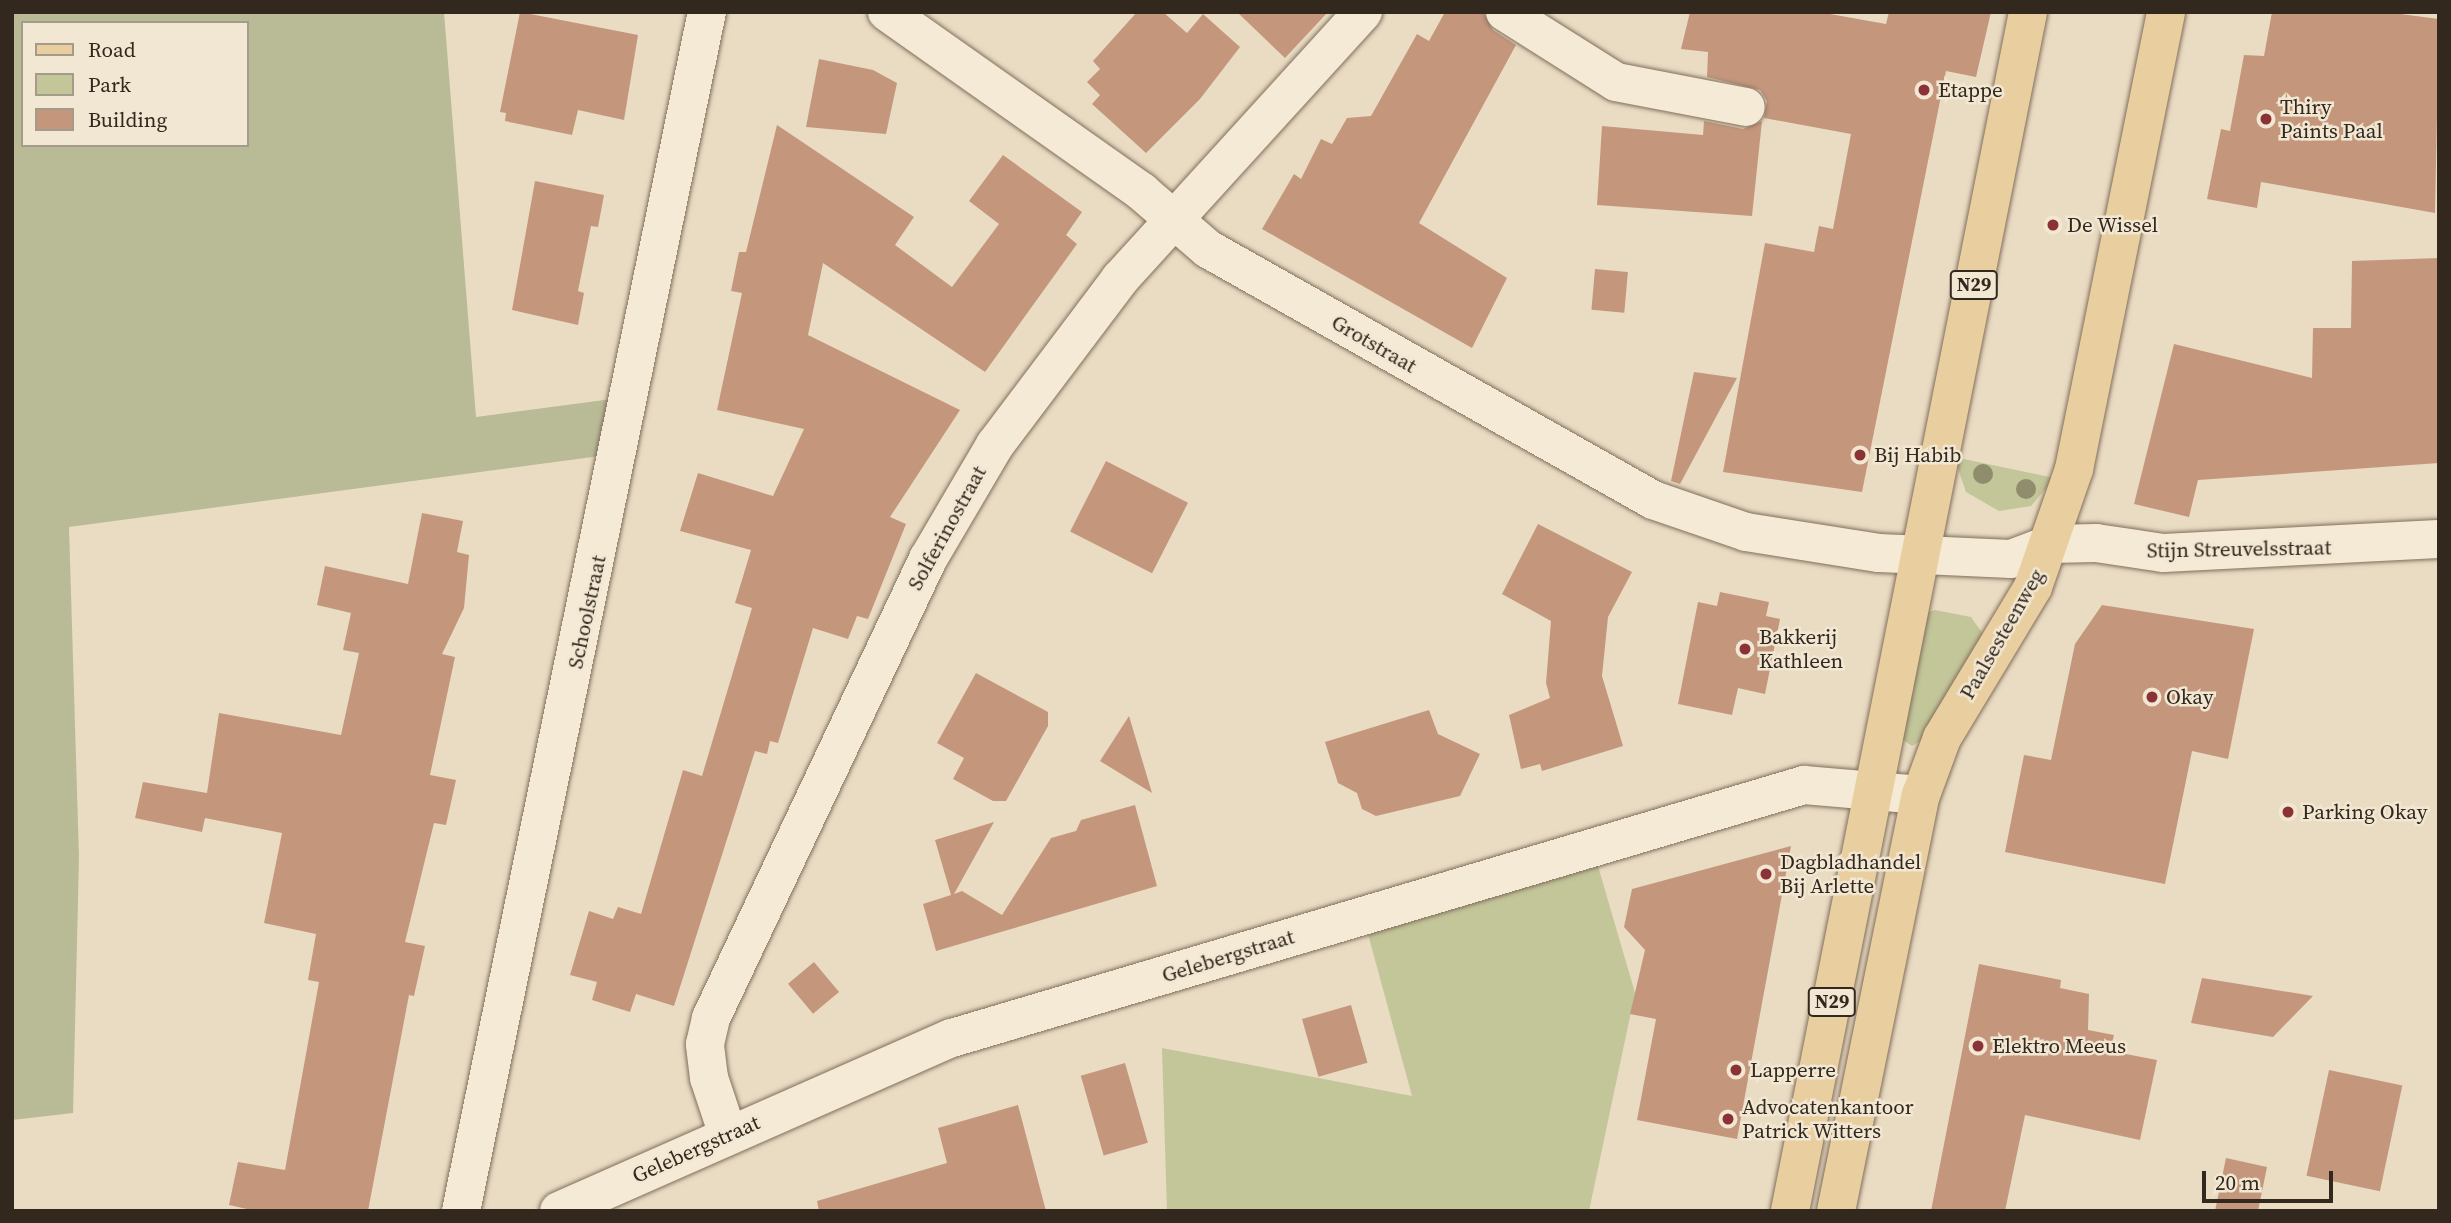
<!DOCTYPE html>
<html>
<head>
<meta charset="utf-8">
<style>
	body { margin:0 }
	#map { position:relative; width:2451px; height:1223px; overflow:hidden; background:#e9dcc3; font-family:"Source Serif 4",serif }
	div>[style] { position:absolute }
	.green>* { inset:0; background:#c2c699 }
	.cemetery>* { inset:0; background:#b9bb97 }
	.building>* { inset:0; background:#c4977d; transform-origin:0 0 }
	.roads { filter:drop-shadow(0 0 2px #826e5c) drop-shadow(0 0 2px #826e5c) }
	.minor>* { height:38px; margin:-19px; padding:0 19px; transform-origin:19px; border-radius:19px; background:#f5ead6 }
	.major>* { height:38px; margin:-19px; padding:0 19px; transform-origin:19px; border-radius:19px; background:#e9cf9f }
	.trees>* { width:20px; height:20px; margin:-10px; border-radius:50%; background:#8f8d6d }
	.dots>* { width:19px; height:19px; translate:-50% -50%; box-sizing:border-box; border:4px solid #f1e7d2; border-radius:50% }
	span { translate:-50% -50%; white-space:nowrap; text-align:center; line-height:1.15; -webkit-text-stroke:5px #f1e7d2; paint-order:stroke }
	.shield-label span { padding:2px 5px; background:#f1e7d2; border:2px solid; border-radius:5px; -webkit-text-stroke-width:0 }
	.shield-label { font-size:19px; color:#33281e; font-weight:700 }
	.poi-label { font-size:21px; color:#33281e }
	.left { translate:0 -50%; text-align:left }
	.street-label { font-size:21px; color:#33281e }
	.frame { position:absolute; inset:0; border:14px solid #33281e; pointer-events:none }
	.legend { position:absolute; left:21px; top:21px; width:228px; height:126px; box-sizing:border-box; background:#f1e7d2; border:2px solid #a59b8a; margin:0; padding:9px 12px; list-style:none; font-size:21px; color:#33281e }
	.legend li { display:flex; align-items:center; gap:14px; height:35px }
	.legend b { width:35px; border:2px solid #a59b8a }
	.scale { position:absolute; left:2202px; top:1171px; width:131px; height:32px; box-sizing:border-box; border:4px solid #33281e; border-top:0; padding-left:9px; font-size:21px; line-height:24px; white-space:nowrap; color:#33281e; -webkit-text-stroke:5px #f1e7d2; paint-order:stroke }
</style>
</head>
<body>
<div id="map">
	<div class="green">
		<div style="clip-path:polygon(1954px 457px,2055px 478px,2031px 506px,1999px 511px,1966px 492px)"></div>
		<div style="clip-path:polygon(1935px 610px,1971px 617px,1983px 634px,1925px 738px,1912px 746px,1900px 738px,1928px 612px)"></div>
		<div style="clip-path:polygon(1598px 866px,1635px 993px,1589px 1211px,1167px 1211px,1162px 1048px,1412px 1096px,1368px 934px)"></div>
	</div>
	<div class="cemetery">
		<div style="clip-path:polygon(evenodd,12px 12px,444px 12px,476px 417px,612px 399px,600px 456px,69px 527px,79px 857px,73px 1113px,12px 1120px,12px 12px,23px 23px,247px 23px,247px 145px,23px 145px,23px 23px)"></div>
	</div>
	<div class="building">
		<div style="clip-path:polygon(520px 12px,638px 35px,624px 120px,578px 110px,572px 135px,505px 121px,506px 113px,500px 112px)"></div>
		<div style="clip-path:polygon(1137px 12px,1163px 12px,1187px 33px,1203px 14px,1240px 47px,1200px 99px,1146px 153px,1092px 104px,1100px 95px,1087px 82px,1100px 69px,1093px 61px)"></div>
		<div style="clip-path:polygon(1237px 12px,1328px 12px,1285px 58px)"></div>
		<div style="clip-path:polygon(1445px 12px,1483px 12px,1493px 30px,1516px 45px,1419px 223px,1507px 278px,1472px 348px,1262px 229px,1294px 174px,1301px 179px,1321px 139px,1332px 144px,1347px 118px,1371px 116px,1417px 34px,1429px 41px)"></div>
		<div style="clip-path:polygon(1690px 12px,1819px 12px,1886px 24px,1889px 12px,1991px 12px,1976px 77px,1946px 71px,1862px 492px,1723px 472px,1765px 243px,1814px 252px,1819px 226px,1833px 229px,1851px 134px,1764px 118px,1767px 101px,1760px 90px,1707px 77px,1708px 52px,1681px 49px)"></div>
		<div style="clip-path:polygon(2272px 12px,2385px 12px,2439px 19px,2435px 213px,2261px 182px,2257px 208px,2207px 199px,2221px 129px,2230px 131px,2244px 55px,2264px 56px)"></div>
		<div style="clip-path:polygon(819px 59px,873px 70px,897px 83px,886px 134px,806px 127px)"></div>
		<div style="clip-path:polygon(1704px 121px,1743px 129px,1762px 121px,1752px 216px,1597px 205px,1602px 126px,1703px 135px)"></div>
		<div style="clip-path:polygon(777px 125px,914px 217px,895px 245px,952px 287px,999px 224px,969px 201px,1003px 155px,1082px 212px,1066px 235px,1077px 244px,985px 372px,823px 263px,808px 335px,960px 410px,890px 517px,906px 524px,868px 619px,857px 616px,848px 639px,813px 628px,778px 743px,770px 741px,767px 754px,755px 751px,674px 1006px,636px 994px,630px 1012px,592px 1000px,597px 982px,570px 975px,589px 911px,613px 919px,618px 907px,641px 914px,683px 770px,702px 776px,752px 608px,735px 603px,751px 550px,680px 531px,698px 473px,773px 496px,804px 429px,717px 410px,742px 293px,731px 291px,739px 252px,746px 252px)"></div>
		<div style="clip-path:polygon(535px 181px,604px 195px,598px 227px,591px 226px,578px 291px,584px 293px,578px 325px,512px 310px)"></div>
		<div style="clip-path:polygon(2439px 258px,2439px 463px,2198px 480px,2189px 517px,2134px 504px,2174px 344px,2312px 378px,2313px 328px,2351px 328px,2352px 261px)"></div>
		<div style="left:1595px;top:269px;width:33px;height:41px;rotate:5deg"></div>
		<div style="clip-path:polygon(1694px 372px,1737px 378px,1680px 484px,1671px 481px)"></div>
		<div style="left:1106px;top:461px;width:92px;height:79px;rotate:27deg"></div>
		<div style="clip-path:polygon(422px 513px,463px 521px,457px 552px,469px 555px,464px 608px,442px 654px,455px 657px,430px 775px,456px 780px,446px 825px,434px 823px,405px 942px,425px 946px,414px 996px,409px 995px,368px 1211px,256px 1211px,229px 1205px,238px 1162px,285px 1170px,319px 982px,308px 980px,316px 934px,264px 923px,282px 833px,205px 818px,202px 832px,135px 818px,143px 782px,207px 793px,219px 713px,341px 735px,359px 653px,343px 650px,351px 613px,317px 605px,325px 566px,408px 584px)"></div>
		<div style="clip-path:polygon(1538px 524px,1632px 572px,1608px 617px,1602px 676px,1623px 746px,1542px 771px,1540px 764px,1521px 769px,1509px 715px,1550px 698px,1546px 683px,1551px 621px,1502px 594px)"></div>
		<div style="clip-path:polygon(1720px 592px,1769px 602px,1766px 616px,1780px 619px,1765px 694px,1738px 688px,1732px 715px,1678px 704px,1698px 602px,1717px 606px)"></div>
		<div style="clip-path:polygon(2102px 605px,2254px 629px,2228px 759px,2192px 751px,2165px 884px,2005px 852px,2024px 755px,2051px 760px,2075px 644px)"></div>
		<div style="clip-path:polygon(976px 673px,1048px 712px,1048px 726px,1006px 801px,993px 801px,953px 779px,964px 758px,937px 743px)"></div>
		<div style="clip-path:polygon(1429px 710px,1438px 734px,1480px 754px,1460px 796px,1376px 816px,1362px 809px,1357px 793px,1338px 783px,1325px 742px)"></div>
		<div style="clip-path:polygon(1129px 716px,1152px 793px,1100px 761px)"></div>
		<div style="clip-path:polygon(1135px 805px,1157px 886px,936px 951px,923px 904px,951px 895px,935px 840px,994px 822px,954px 894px,962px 891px,1002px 915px,1051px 838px,1076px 831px,1081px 820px)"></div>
		<div style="clip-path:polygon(1791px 846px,1737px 1139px,1637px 1120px,1656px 1019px,1630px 1014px,1645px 950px,1624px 927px,1632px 889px)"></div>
		<div style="left:814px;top:962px;width:39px;height:34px;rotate:50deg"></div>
		<div style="clip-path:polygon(1979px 964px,2061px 980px,2060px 988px,2089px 994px,2088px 1030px,2114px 1035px,2110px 1051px,2157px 1060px,2140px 1140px,2025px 1115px,2005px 1211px,1931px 1211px)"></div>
		<div style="clip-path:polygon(2202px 978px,2313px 996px,2273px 1037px,2191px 1023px)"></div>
		<div style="left:1351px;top:1005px;width:60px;height:51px;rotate:74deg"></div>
		<div style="left:1125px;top:1063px;width:83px;height:46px;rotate:74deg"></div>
		<div style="left:2329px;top:1070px;width:75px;height:108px;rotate:12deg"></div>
		<div style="clip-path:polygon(1018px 1105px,1046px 1211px,819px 1211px,817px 1201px,947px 1163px,938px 1128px)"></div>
		<div style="clip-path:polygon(2226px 1158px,2267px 1167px,2258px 1211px,2215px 1211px)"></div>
	</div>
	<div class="roads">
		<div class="minor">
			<div style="left:887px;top:12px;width:312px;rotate:35.2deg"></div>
			<div style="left:1142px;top:192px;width:87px;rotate:40.8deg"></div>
			<div style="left:1208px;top:249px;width:511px;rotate:29.42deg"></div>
			<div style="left:1653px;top:500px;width:98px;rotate:19deg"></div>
			<div style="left:1746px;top:532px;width:135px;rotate:9deg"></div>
			<div style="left:1879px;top:553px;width:132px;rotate:2.6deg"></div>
			<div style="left:2011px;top:559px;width:43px;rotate:-20.6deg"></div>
			<div style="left:2051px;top:544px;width:45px;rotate:-1.3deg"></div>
			<div style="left:2096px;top:543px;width:68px;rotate:8.5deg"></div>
			<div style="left:2163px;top:553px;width:276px;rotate:-2.9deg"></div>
			<div style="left:1505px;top:12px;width:131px;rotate:32.2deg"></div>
			<div style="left:1616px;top:82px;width:132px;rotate:10.9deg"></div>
			<div style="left:728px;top:1135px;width:60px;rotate:-108.4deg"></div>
			<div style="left:709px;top:1078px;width:34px;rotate:-97deg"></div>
			<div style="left:705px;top:1044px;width:27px;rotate:-77deg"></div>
			<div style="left:711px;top:1018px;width:508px;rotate:-64.7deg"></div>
			<div style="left:928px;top:559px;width:132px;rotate:-59.6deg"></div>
			<div style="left:995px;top:445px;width:208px;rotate:-53deg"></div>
			<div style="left:1120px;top:279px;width:361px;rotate:-47.7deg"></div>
			<div style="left:461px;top:1211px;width:1224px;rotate:-78.41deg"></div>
			<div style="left:559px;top:1211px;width:429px;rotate:-23.8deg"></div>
			<div style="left:952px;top:1038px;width:889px;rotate:-16.54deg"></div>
			<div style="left:1804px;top:785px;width:117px;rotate:4.9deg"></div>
		</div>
		<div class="major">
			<div style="left:1790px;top:1211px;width:1222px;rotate:-78.77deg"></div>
			<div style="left:1836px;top:1211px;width:425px;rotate:-78.5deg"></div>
			<div style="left:1921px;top:795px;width:61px;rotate:-69.8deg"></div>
			<div style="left:1942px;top:738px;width:176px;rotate:-58.9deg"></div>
			<div style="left:2033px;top:587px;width:125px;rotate:-70.8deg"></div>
			<div style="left:2074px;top:469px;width:466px;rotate:-78.6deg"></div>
		</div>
	</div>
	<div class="trees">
		<div style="left:1983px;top:474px"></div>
		<div style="left:2026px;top:489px"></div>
	</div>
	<div class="dots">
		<div style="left:1924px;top:90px;background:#8a3236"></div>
		<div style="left:2266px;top:119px;background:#8a3236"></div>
		<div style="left:2053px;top:225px;background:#8a3236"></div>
		<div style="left:1860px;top:455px;background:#8a3236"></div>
		<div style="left:1745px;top:649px;background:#8a3236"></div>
		<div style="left:2152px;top:697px;background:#8a3236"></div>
		<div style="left:2288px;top:812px;background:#8a3236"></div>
		<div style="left:1766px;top:874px;background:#8a3236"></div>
		<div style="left:1978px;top:1046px;background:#8a3236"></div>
		<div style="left:1736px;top:1070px;background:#8a3236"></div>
		<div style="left:1728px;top:1119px;background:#8a3236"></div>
	</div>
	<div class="shield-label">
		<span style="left:1974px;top:285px">N29</span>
		<span style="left:1832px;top:1002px">N29</span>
	</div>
	<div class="poi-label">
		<span class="left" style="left:1938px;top:90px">Etappe</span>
		<span class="left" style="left:2280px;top:119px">Thiry<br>Paints Paal</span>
		<span class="left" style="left:2067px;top:225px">De Wissel</span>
		<span class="left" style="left:1874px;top:455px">Bij Habib</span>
		<span class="left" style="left:1759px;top:649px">Bakkerij<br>Kathleen</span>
		<span class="left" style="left:2166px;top:697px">Okay</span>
		<span class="left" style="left:2302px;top:812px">Parking Okay</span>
		<span class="left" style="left:1780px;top:874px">Dagbladhandel<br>Bij Arlette</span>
		<span class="left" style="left:1992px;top:1046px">Elektro Meeus</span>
		<span class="left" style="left:1750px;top:1070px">Lapperre</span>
		<span class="left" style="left:1742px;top:1119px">Advocatenkantoor<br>Patrick Witters</span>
	</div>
	<div class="street-label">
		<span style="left:1374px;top:344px;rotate:30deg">Grotstraat</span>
		<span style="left:947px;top:528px;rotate:-61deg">Solferinostraat</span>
		<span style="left:2239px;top:549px;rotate:-1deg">Stijn Streuvelsstraat</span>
		<span style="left:587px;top:612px;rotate:-78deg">Schoolstraat</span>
		<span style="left:2002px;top:634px;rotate:-60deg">Paalsesteenweg</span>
		<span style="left:1228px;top:956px;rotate:-17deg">Gelebergstraat</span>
		<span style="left:696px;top:1149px;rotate:-24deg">Gelebergstraat</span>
	</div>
	<div class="frame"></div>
	<ul class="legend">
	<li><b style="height:9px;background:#e9cf9f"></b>Road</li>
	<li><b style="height:19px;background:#c2c699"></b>Park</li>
	<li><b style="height:19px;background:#c4977d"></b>Building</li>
	</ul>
	<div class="scale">20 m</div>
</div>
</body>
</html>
